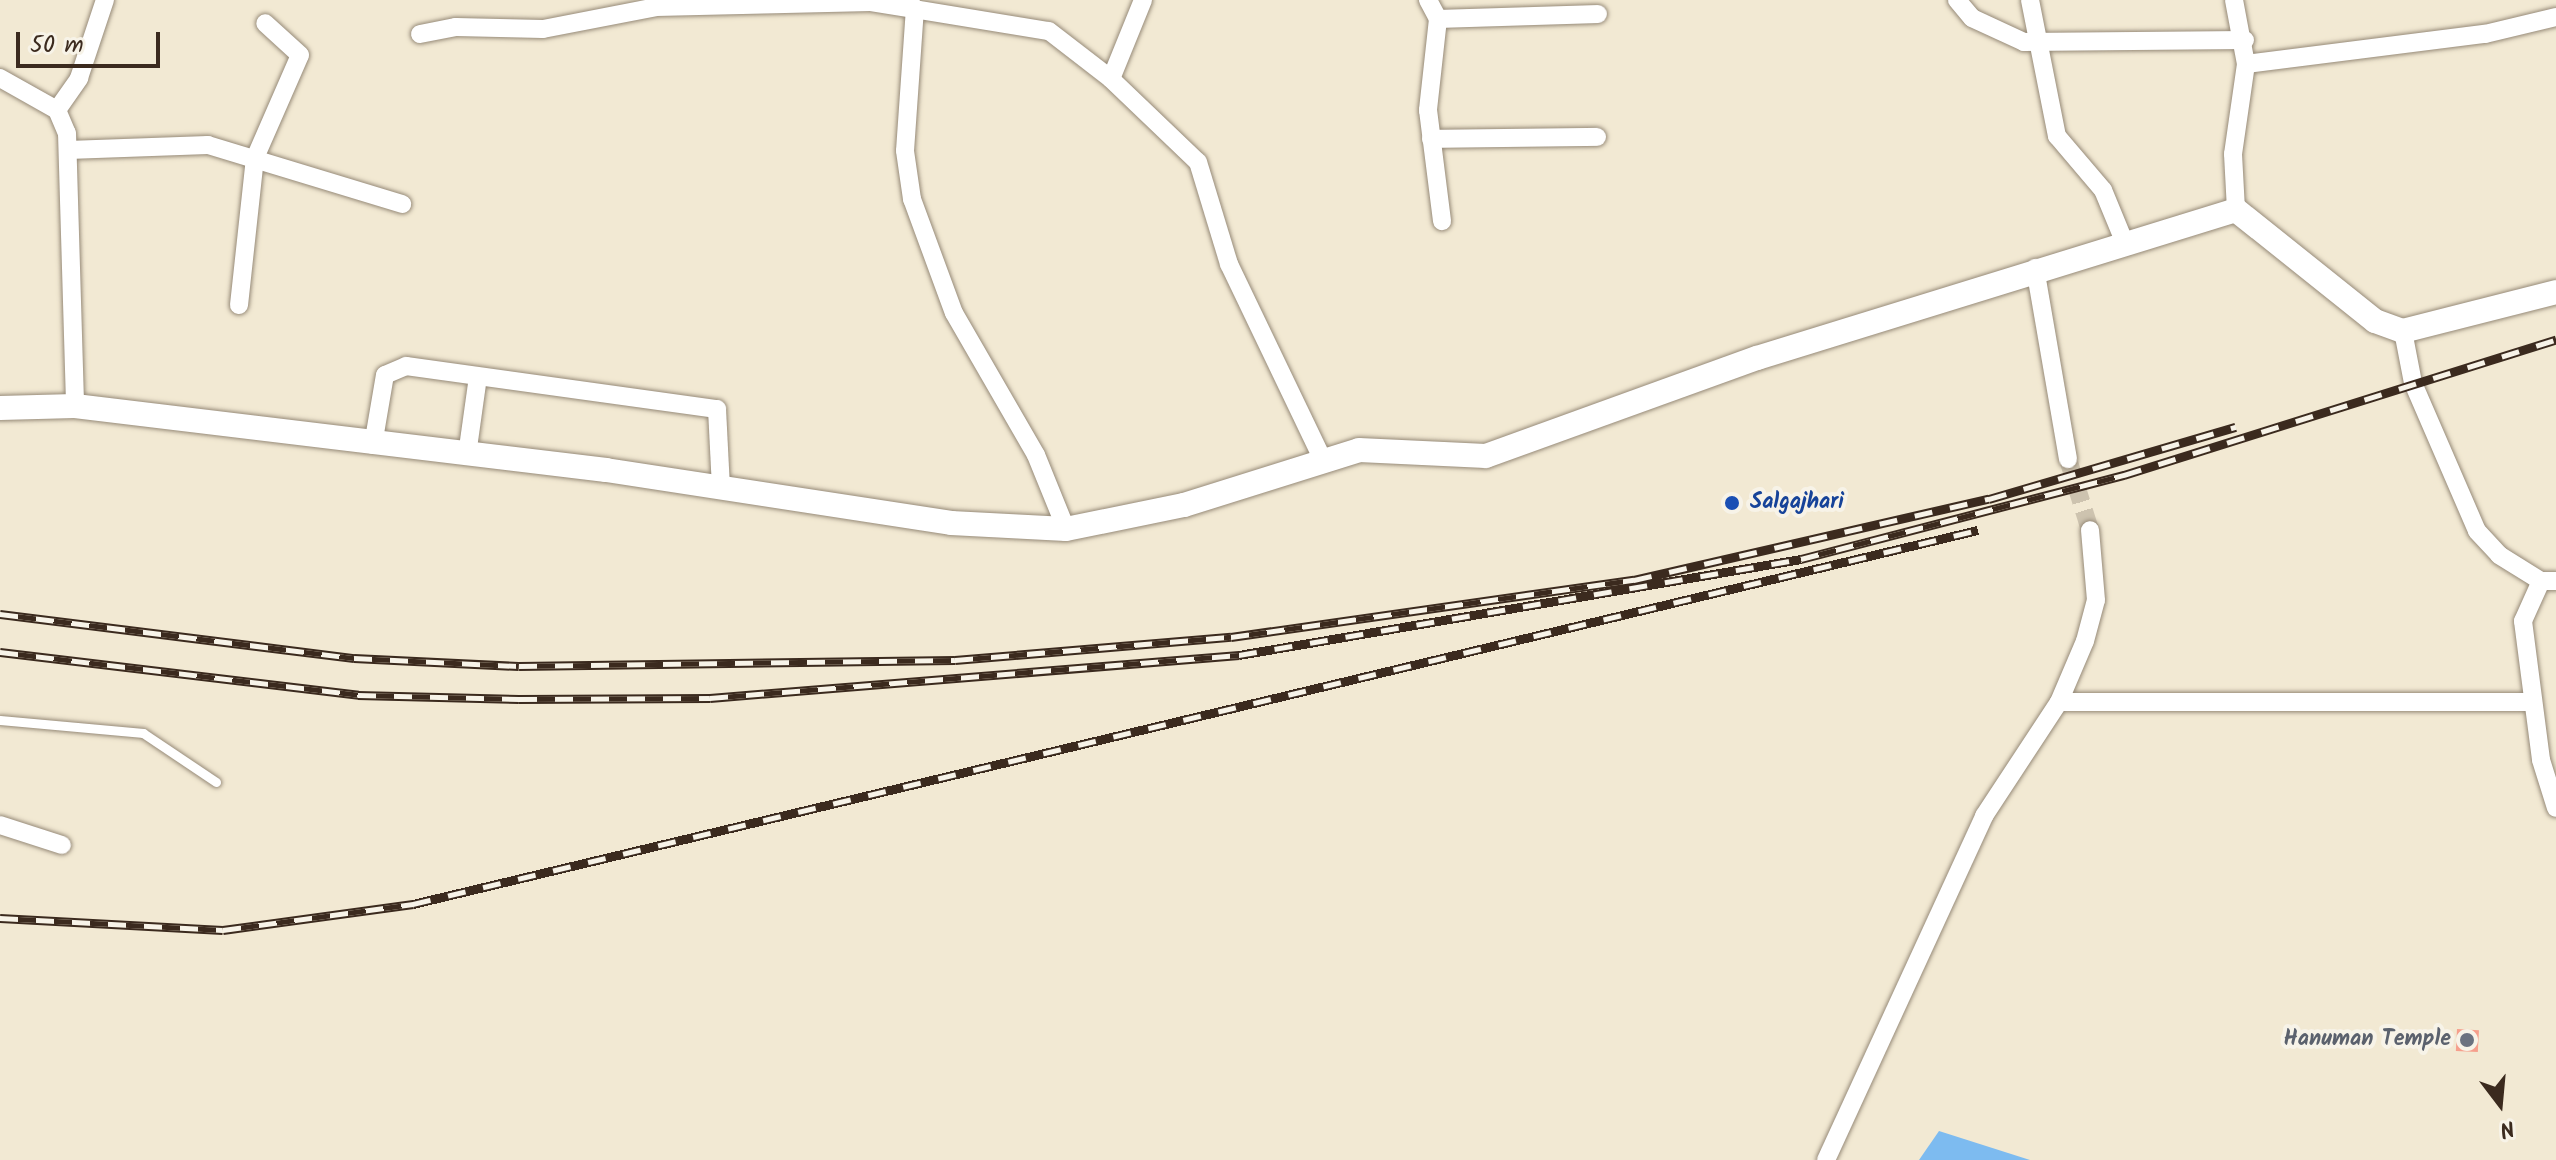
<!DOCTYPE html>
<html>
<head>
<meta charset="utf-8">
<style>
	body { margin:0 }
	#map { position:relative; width:2556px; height:1160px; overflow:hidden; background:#f2e9d3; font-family:Kalam,sans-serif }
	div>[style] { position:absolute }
	.water>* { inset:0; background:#7dbbf0 }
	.building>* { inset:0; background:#f69f8c; transform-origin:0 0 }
	.minor-tunnel>* { height:18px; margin-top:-9px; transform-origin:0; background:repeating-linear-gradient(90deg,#cdc3af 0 18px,transparent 0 27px) }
	.roads { filter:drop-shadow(0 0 2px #968a78) drop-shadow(0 0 2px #968a78) }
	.service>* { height:9px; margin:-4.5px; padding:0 4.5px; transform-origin:4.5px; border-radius:4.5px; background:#fff }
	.minor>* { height:18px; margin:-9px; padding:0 9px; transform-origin:9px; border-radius:9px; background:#fff }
	.secondary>* { height:24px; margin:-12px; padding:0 12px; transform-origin:12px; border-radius:12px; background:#fff }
	.rail>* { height:9px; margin-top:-4.5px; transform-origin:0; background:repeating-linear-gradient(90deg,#f7f3e8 0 18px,#3b2a1e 0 36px); box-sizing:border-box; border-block:2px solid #3b2a1e }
	.dots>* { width:22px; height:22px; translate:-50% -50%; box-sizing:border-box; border:4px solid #f7f3e8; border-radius:50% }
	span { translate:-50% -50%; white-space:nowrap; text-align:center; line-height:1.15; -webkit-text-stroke:8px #f7f3e8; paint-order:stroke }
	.transit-label { font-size:22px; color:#164399; font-weight:700 }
	.left { translate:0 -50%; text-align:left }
	.worship-label { font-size:22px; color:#5b616d; font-weight:700 }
	.right { translate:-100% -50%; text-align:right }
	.north { position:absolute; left:2460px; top:1064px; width:80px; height:80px; -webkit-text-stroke:6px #f7f3e8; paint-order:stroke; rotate:164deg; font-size:22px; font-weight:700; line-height:32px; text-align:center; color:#3b2a1e }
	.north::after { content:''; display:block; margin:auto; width:28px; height:36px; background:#3b2a1e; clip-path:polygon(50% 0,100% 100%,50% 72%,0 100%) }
	.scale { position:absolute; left:16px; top:32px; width:144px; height:36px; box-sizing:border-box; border:4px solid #3b2a1e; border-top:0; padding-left:10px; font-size:24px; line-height:28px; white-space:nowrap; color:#3b2a1e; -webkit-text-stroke:6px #f7f3e8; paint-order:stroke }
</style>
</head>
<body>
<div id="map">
	<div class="water">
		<div style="clip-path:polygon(1939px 1131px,2030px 1160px,1919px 1160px)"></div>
	</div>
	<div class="building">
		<div style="left:2457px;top:1029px;width:22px;height:22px;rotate:3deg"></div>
	</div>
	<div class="minor-tunnel">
		<div style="left:2068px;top:459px;width:74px;rotate:72.8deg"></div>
	</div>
	<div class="roads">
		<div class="service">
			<div style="left:0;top:720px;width:144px;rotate:5.2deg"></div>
			<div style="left:143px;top:733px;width:88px;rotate:33.9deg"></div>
		</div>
		<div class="minor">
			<div style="left:1143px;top:0;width:85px;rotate:112.1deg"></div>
			<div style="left:1111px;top:79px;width:120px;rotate:43.7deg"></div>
			<div style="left:1198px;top:162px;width:107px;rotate:73.1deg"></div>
			<div style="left:1229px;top:264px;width:215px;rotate:64.4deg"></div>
			<div style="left:1428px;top:0;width:21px;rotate:62deg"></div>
			<div style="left:1438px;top:19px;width:92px;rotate:96.3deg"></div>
			<div style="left:1428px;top:110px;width:112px;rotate:82.8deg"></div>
			<div style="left:1957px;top:0;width:23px;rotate:50deg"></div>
			<div style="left:1972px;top:18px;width:57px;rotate:24.8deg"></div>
			<div style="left:2024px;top:42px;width:221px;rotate:-0.5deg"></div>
			<div style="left:2030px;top:0;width:139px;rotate:78.8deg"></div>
			<div style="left:2057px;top:136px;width:71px;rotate:49.6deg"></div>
			<div style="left:2103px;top:190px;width:55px;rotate:67.6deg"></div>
			<div style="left:2234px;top:0;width:65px;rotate:79.4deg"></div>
			<div style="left:2246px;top:64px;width:91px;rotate:98.2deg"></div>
			<div style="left:2233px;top:154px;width:56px;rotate:86.9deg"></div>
			<div style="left:915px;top:8px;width:143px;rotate:94deg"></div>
			<div style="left:905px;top:151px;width:49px;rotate:81.7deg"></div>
			<div style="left:912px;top:199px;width:121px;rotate:69.8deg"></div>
			<div style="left:954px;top:313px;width:164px;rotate:60deg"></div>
			<div style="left:1036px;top:455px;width:80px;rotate:67.9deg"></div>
			<div style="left:1438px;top:19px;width:160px;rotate:-1.8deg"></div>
			<div style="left:420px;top:34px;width:37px;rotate:-11deg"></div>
			<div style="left:456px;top:27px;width:87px;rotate:1.3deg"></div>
			<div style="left:543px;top:29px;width:115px;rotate:-11deg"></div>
			<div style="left:656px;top:7px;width:215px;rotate:-1.3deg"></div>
			<div style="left:871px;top:2px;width:180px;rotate:9.3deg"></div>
			<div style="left:1049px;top:31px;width:78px;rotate:37.7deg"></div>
			<div style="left:2246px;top:64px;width:241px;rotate:-7.2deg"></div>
			<div style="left:2485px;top:34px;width:73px;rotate:-13.5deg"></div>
			<div style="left:0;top:78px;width:65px;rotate:29.3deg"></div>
			<div style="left:57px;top:110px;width:25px;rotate:67deg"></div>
			<div style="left:67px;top:133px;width:273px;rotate:88.3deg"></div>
			<div style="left:57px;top:110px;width:39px;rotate:-55deg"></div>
			<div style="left:79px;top:78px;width:82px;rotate:-71.6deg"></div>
			<div style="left:1431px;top:139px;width:166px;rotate:-0.7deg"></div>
			<div style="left:68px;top:150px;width:140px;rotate:-2deg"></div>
			<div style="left:208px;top:145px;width:203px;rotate:16.9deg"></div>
			<div style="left:2035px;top:268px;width:194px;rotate:80.2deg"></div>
			<div style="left:239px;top:305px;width:148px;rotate:-83.8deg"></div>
			<div style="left:255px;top:158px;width:112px;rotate:-66.4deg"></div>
			<div style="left:300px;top:55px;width:47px;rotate:-137.6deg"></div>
			<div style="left:2403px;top:331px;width:53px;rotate:79.1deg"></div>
			<div style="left:2413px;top:383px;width:161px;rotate:66.6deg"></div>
			<div style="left:2477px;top:531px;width:33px;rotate:47deg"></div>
			<div style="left:2499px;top:555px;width:49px;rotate:31.8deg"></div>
			<div style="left:2541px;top:581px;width:15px"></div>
			<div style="left:373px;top:445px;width:71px;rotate:-80.3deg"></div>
			<div style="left:385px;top:375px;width:23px;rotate:-23deg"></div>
			<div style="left:406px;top:366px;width:314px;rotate:7.9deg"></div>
			<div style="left:717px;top:409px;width:79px;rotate:87.1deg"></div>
			<div style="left:467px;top:455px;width:79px;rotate:-82deg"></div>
			<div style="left:2541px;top:581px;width:44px;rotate:114.2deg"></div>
			<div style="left:2523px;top:621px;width:140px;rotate:82.6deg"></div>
			<div style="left:2541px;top:760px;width:50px;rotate:72.6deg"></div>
			<div style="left:2059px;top:702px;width:474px"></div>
			<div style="left:0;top:825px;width:65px;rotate:17.9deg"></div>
			<div style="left:1826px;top:1160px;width:379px;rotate:-65.3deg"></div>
			<div style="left:1984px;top:816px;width:136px;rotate:-56.7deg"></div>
			<div style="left:2059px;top:702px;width:66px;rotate:-66.9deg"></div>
			<div style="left:2085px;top:641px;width:42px;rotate:-75deg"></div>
			<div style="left:2096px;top:600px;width:70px;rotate:-94.9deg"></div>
		</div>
		<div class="secondary">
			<div style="left:0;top:408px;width:75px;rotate:-1.5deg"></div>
			<div style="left:75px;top:406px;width:535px;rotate:6.87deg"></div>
			<div style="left:606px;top:470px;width:349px;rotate:8.7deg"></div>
			<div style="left:951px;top:523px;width:115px;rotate:3deg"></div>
			<div style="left:1066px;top:529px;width:120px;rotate:-11.5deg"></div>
			<div style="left:1184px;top:505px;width:183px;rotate:-17.4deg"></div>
			<div style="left:1359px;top:450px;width:127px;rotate:2.7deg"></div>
			<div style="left:1486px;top:456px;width:288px;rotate:-19.9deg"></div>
			<div style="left:1757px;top:358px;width:501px;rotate:-17.17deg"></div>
			<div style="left:2236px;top:210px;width:178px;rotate:38.6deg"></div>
			<div style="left:2375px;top:321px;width:30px;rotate:20deg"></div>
			<div style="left:2403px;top:331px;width:158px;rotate:-14.3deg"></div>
		</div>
	</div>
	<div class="rail">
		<div style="left:0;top:614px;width:357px;rotate:7.1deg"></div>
		<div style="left:354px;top:658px;width:165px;rotate:2.8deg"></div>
		<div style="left:519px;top:666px;width:436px;rotate:-0.8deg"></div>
		<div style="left:955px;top:660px;width:277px;rotate:-4.8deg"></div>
		<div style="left:1231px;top:637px;width:407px;rotate:-8.1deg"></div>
		<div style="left:1634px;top:580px;width:364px;rotate:-12.9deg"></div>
		<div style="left:1989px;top:499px;width:257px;rotate:-16.3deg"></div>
		<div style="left:0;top:652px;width:361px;rotate:6.8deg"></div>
		<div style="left:358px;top:695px;width:161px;rotate:1.4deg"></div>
		<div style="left:519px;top:699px;width:191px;rotate:-0.3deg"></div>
		<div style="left:710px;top:698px;width:531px;rotate:-4.65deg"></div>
		<div style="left:1239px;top:655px;width:570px;rotate:-9.69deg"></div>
		<div style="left:1801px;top:559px;width:334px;rotate:-14.6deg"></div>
		<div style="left:2124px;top:475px;width:453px;rotate:-17.4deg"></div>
		<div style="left:0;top:918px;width:223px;rotate:3.1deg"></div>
		<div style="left:223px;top:930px;width:192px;rotate:-7.8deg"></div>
		<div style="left:413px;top:904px;width:1609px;rotate:-13.44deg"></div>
	</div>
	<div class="dots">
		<div style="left:1732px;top:503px;background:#1a4fb4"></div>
		<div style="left:2467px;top:1040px;background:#6b7280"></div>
	</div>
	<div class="transit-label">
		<span class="left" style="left:1750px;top:503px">Salgajhari</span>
	</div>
	<div class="worship-label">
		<span class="right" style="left:2451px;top:1040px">Hanuman Temple</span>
	</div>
	<div class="north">N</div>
	<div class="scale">50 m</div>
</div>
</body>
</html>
